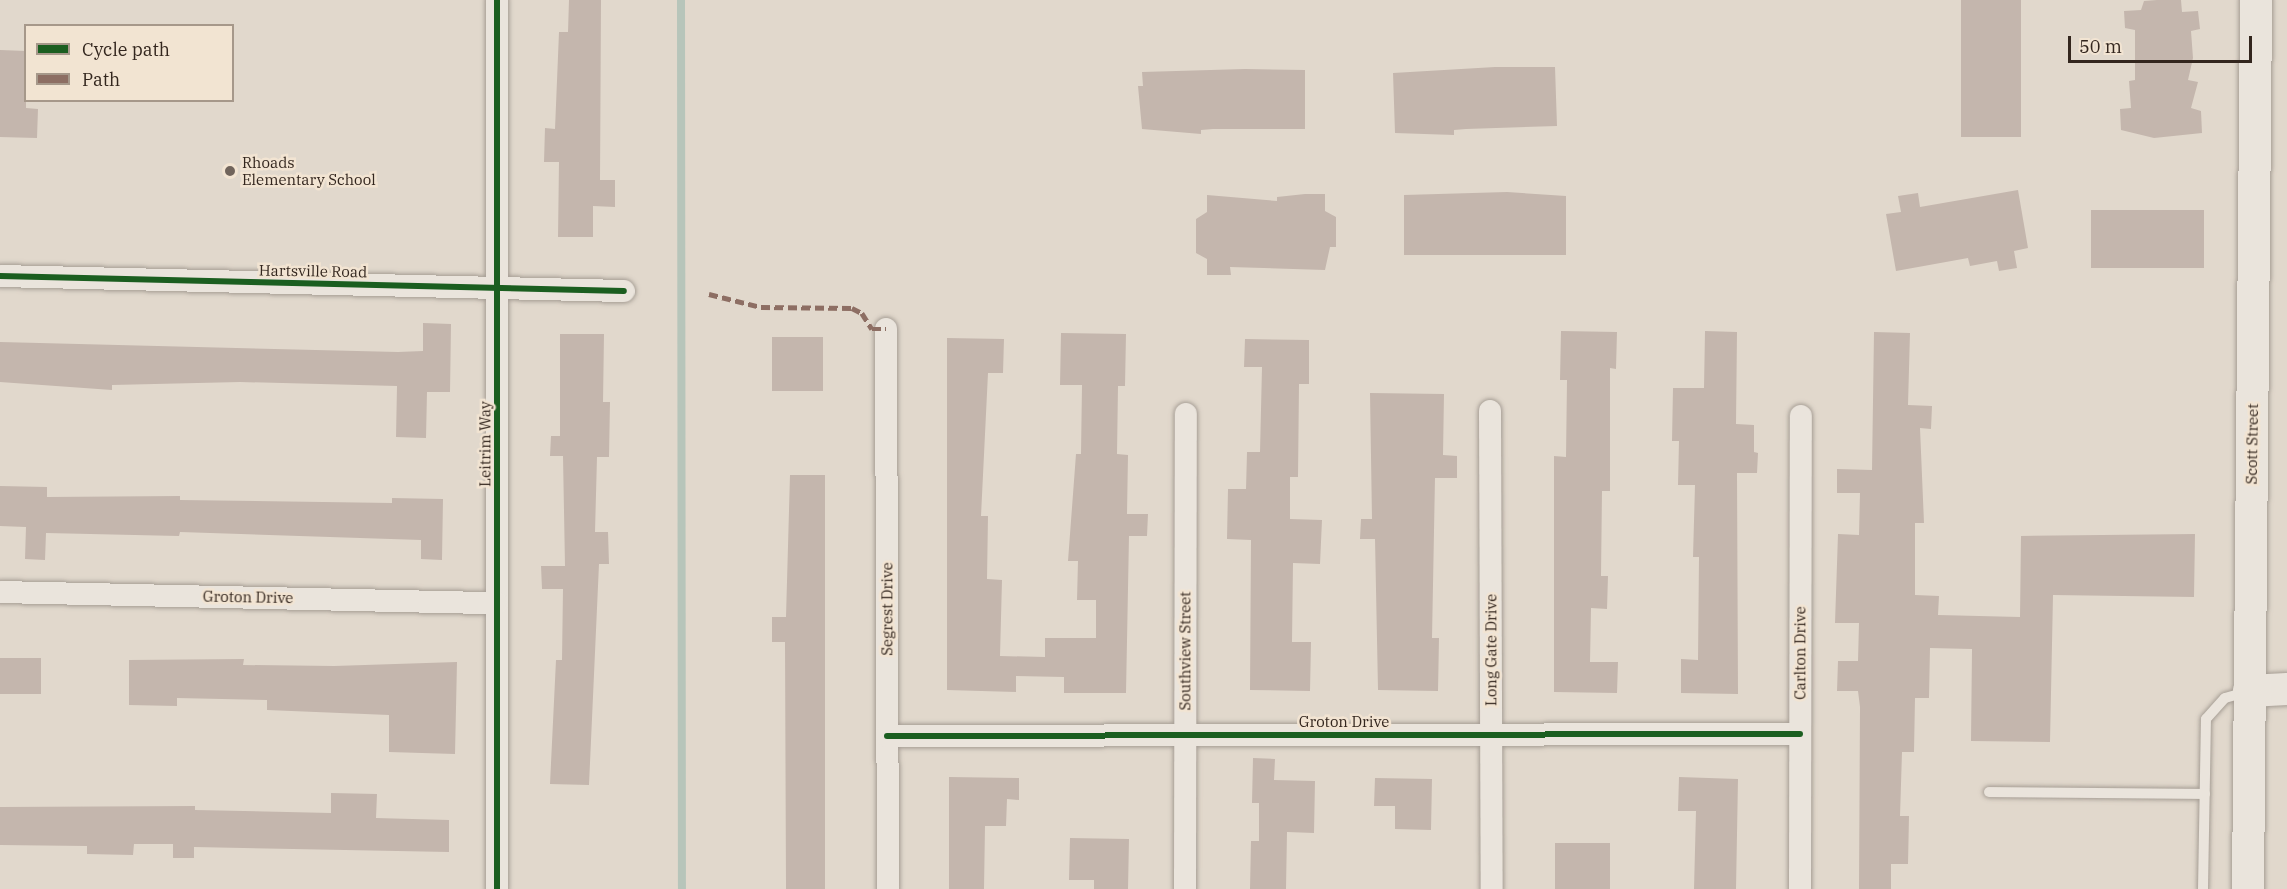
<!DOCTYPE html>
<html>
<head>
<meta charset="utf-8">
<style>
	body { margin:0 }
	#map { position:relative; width:2287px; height:889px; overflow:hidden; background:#e1d8cc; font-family:"IBM Plex Serif",serif }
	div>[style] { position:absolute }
	.stream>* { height:8px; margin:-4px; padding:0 4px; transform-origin:4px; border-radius:4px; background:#b7c5ba }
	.building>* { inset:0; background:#c4b6ad; transform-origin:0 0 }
	.roads { filter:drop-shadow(0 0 2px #a69e95) drop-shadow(0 0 2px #a69e95) }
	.service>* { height:10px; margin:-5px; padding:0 5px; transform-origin:5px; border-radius:5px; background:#eae4dc }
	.minor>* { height:22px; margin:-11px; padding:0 11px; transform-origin:11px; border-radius:11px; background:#eae4dc }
	.secondary>* { height:32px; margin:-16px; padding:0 16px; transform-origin:16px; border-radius:16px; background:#eae4dc }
	.quiet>* { height:4.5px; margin-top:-2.25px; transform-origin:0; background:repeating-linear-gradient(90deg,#8d6e63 0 9px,transparent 0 13.5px) }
	.cycleway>* { height:6px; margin:-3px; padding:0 3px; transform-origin:3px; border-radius:3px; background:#1b5e20 }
	.dots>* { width:16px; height:16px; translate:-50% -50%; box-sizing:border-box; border:3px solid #f2e4d2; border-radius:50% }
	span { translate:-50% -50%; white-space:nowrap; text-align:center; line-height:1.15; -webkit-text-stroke:5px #f2e4d2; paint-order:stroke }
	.poi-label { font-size:15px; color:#33261e }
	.left { translate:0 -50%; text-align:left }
	.street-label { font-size:15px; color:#33261e }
	.legend { position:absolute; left:24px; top:24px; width:210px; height:78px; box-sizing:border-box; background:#f2e4d2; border:2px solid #a6988a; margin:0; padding:8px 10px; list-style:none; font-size:18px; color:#33261e }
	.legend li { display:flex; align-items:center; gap:12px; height:30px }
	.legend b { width:30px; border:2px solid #a6988a }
	.scale { position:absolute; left:2068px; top:36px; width:184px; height:27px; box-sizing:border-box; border:3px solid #33261e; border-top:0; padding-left:8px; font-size:18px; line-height:21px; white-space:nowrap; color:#33261e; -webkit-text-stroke:4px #f2e4d2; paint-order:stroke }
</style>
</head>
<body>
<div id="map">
	<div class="stream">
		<div style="left:681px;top:0;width:889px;rotate:89.94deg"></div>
	</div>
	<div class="building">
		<div style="clip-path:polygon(569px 0,601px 0,600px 180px,615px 180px,615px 207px,593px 206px,593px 237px,558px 237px,559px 162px,544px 162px,545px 128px,555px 129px,559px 32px,568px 32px)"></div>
		<div style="left:1961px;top:0;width:60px;height:137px"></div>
		<div style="clip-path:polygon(2157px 0,2181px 0,2182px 12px,2198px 11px,2200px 29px,2191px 31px,2193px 58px,2188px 80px,2198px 82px,2191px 108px,2201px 111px,2202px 133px,2154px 138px,2121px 130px,2120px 109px,2131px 108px,2129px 81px,2135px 80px,2135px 30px,2125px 28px,2124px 11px,2141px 10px,2144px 1px)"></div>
		<div style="clip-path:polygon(0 50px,26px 51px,26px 108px,38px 109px,37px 138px,0 137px)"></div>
		<div style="clip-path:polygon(1495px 67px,1555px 67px,1557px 126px,1466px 129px,1454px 130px,1454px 135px,1395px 133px,1393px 73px)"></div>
		<div style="clip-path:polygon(1245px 69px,1305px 70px,1305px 129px,1213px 129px,1201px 130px,1201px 134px,1142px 129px,1138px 86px,1143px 86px,1142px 72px)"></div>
		<div style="clip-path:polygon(2018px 190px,2028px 248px,2014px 251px,2017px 268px,1999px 271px,1997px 261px,1970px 266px,1968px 258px,1896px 271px,1886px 214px,1901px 212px,1898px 196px,1918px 193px,1920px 207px)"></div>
		<div style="clip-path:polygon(1507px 192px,1566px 196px,1566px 255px,1404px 255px,1404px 195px)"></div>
		<div style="clip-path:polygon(1305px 194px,1325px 194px,1325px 211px,1336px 217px,1336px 247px,1330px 247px,1325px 270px,1230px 267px,1231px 275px,1207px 275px,1207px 259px,1196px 253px,1196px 219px,1207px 212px,1207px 195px,1277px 201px,1277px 197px)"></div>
		<div style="left:2091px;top:210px;width:113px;height:58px"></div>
		<div style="clip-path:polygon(423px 323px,451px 324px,450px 392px,427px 392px,426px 438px,396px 437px,397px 386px,240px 382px,112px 385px,112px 390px,0 382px,0 342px,398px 352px,423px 351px)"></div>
		<div style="clip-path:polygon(1561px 331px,1617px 332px,1616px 369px,1610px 368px,1610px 491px,1602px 491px,1601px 576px,1608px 576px,1607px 609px,1591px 608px,1590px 662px,1618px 662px,1617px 693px,1554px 692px,1554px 456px,1566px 457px,1567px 380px,1560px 380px)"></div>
		<div style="clip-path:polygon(1705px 331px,1737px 332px,1736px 424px,1754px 425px,1754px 452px,1758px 453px,1757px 473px,1737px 473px,1738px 694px,1681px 693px,1681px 659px,1698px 660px,1699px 557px,1693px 557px,1695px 485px,1678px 485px,1679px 441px,1672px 441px,1673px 388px,1704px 388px)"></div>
		<div style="clip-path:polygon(1874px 332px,1910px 333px,1908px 405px,1932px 406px,1931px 429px,1920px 428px,1924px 523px,1915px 523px,1915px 595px,1939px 596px,1938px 615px,2020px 617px,2021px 536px,2195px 534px,2194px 597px,2053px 595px,2050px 742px,1971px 741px,1972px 649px,1930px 648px,1929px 698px,1915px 698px,1914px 752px,1902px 752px,1900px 816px,1909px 816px,1908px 864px,1891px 864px,1891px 889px,1859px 889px,1860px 707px,1858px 691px,1837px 691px,1838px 661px,1858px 661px,1859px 623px,1835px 623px,1838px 534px,1859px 535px,1860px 493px,1837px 493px,1837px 469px,1872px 470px)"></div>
		<div style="clip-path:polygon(1061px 333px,1126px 334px,1125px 386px,1118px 386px,1117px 454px,1128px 455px,1127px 514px,1148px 514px,1147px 536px,1129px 536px,1126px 693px,1064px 693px,1064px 677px,1016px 676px,1016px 692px,947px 690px,947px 338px,1004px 339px,1003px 373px,988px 373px,981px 516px,988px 516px,987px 579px,1002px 580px,1000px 656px,1045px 657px,1045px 638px,1096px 638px,1096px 600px,1077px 600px,1078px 561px,1068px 561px,1076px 454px,1081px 454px,1082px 385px,1060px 385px)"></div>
		<div style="clip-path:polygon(560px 334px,604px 334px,603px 402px,610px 402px,609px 457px,597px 457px,595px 532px,608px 532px,609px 564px,599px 564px,589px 785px,550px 784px,556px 660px,562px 660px,563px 589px,542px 589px,541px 566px,565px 566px,563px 456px,550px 456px,551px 436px,560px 436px)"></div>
		<div style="left:772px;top:337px;width:51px;height:54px"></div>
		<div style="clip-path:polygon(1245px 339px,1309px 340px,1309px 384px,1299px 384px,1298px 477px,1290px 477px,1290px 519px,1322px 520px,1320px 564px,1293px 563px,1292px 642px,1311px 642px,1310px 691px,1250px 690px,1251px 540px,1227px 539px,1228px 489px,1246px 489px,1247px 452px,1260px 452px,1262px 367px,1244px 367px)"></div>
		<div style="clip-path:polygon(1370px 393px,1444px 394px,1443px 455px,1457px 456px,1457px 478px,1435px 478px,1432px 638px,1439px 638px,1438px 691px,1378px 690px,1375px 539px,1360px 539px,1361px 519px,1372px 519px)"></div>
		<div style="clip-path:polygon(790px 475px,825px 475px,825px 889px,786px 889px,785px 642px,772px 642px,772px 617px,786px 617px)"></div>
		<div style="clip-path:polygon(0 486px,47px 487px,47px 497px,180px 496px,180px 500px,392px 503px,392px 498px,443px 499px,442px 560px,421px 559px,421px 540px,180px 532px,179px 536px,46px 533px,45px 560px,25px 559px,26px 527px,0 526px)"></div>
		<div style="left:0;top:658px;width:41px;height:36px"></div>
		<div style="clip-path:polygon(244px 659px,243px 665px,334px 666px,457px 662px,455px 754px,389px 752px,389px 715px,267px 710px,267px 700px,177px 698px,177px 706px,129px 705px,129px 660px)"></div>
		<div style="clip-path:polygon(1253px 758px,1275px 759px,1274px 780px,1315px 781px,1314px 833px,1287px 832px,1286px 889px,1250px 889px,1251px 841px,1259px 841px,1259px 803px,1252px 803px)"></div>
		<div style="clip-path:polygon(949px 777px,1019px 778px,1019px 800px,1007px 799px,1006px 826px,985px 826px,984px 889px,949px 889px)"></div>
		<div style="clip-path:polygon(1679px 777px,1738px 779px,1736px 889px,1694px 889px,1696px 811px,1678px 811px)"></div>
		<div style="clip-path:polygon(1375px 778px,1432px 779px,1431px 830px,1395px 829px,1395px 806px,1374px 806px)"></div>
		<div style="clip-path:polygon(331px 793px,377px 794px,376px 818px,449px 820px,449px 852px,194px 847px,194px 858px,173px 858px,173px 844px,134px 844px,133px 855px,87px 854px,87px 846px,0 845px,0 807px,195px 806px,195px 810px,331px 813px)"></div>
		<div style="clip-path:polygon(1070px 838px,1129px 839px,1128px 889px,1094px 889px,1094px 880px,1069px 880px)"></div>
		<div style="left:1555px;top:843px;width:55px;height:46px"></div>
	</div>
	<div class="roads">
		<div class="service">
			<div style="left:1989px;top:792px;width:216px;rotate:0.5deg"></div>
			<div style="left:2203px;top:889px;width:170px;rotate:-89deg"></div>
			<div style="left:2206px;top:719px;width:28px;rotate:-48deg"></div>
			<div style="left:2225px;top:698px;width:22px;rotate:-16deg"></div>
		</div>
		<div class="minor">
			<div style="left:497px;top:0;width:889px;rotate:90deg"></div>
			<div style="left:0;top:276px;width:624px;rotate:1.38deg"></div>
			<div style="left:886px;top:329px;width:560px;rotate:89.8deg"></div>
			<div style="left:1490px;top:411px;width:478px;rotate:89.8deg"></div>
			<div style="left:0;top:592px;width:497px;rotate:1.3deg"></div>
			<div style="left:887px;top:736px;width:913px;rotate:-0.13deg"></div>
			<div style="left:1185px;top:889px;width:475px;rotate:-89.9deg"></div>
			<div style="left:1800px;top:889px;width:473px;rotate:-89.9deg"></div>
		</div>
		<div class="secondary">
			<div style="left:2249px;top:691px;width:38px;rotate:-3deg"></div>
			<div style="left:2248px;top:889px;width:889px;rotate:-89.48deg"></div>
		</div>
	</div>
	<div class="quiet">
		<div style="left:709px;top:294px;width:54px;rotate:14deg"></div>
		<div style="left:761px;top:307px;width:91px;rotate:0.6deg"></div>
		<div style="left:852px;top:308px;width:11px;rotate:27deg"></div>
		<div style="left:862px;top:313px;width:19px;rotate:58deg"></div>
		<div style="left:872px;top:329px;width:14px"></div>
	</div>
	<div class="cycleway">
		<div style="left:497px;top:0;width:889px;rotate:90deg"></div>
		<div style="left:0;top:276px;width:624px;rotate:1.38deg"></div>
		<div style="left:887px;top:736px;width:913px;rotate:-0.13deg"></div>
	</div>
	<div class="dots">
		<div style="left:230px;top:171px;background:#70645b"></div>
	</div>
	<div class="poi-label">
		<span class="left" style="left:242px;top:171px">Rhoads<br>Elementary School</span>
	</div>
	<div class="street-label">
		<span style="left:313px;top:271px;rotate:1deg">Hartsville Road</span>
		<span style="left:485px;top:444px;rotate:-90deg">Leitrim Way</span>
		<span style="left:2252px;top:444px;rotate:-89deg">Scott Street</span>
		<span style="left:248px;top:597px;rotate:1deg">Groton Drive</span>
		<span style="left:887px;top:609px;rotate:-90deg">Segrest Drive</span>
		<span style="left:1491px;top:650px;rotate:-90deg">Long Gate Drive</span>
		<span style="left:1185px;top:651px;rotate:-90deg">Southview Street</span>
		<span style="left:1800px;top:653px;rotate:-90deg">Carlton Drive</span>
		<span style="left:1344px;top:722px">Groton Drive</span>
	</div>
	<ul class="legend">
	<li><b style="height:8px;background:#1b5e20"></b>Cycle path</li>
	<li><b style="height:8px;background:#8d6e63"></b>Path</li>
	</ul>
	<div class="scale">50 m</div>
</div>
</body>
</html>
